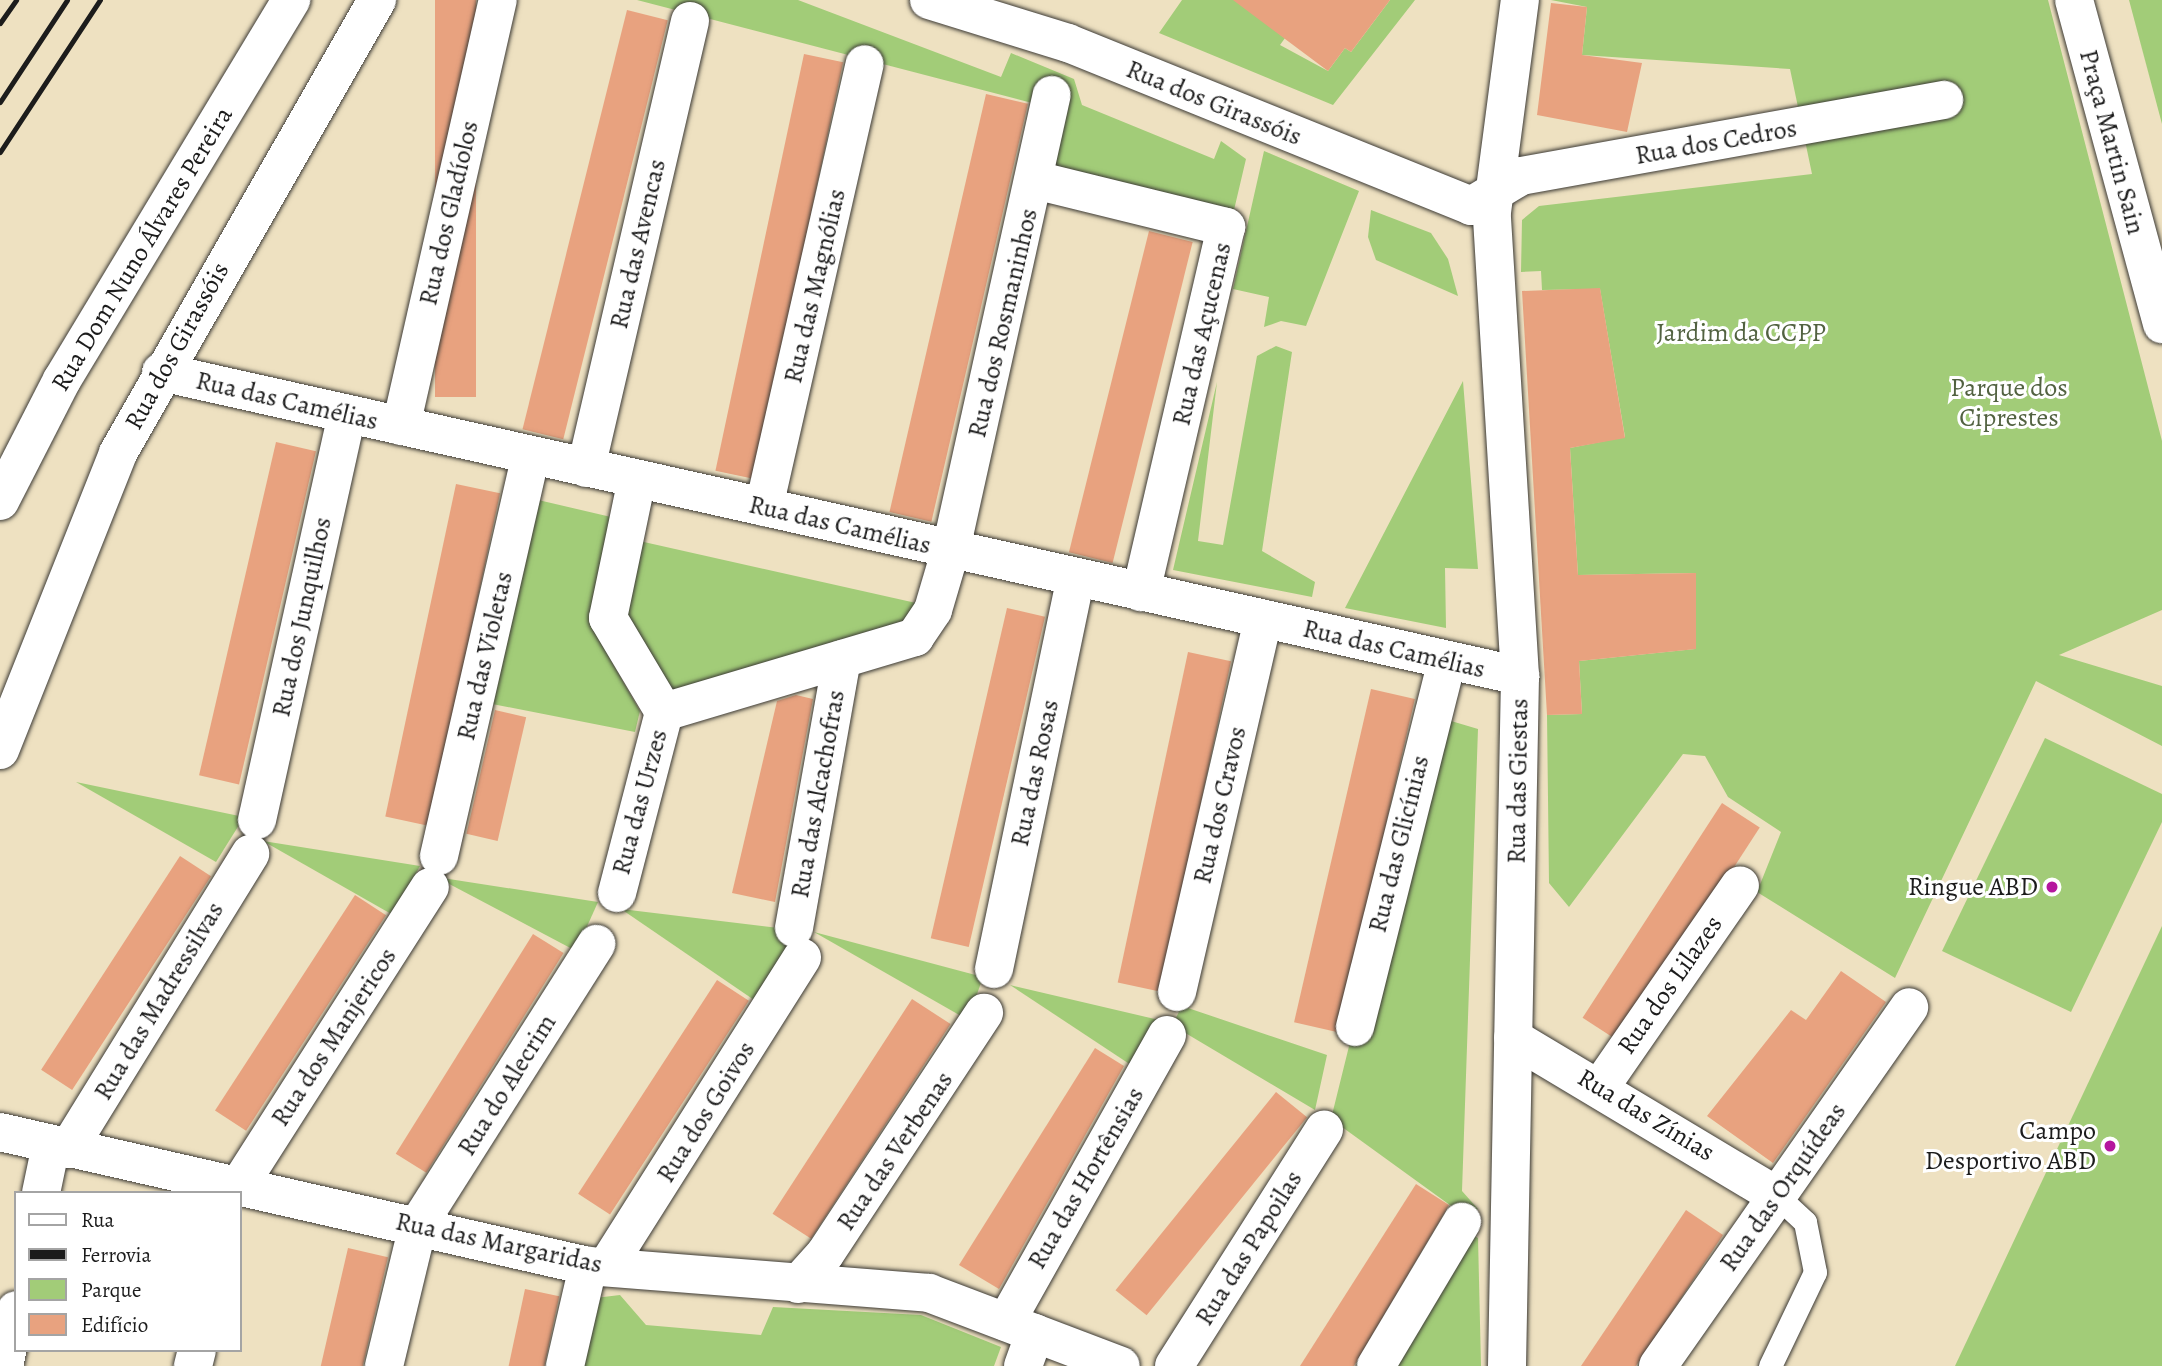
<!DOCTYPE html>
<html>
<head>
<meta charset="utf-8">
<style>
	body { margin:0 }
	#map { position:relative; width:2162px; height:1366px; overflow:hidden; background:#eee1c1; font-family:Alegreya,serif }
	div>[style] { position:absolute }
	.green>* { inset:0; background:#a2cc78 }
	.building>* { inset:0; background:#e8a27f; transform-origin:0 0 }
	.roads { filter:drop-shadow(0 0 2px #3c3a35) drop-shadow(0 0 2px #3c3a35) }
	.lane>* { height:23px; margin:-11.5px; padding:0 11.5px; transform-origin:11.5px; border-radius:11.5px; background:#fff }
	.street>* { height:38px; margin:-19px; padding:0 19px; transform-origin:19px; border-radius:19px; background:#fff }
	.primary>* { height:38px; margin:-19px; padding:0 19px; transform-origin:19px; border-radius:19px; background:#fff }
	.rail>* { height:5px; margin:-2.5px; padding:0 2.5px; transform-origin:2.5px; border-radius:2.5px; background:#1c1c1c }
	.dots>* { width:19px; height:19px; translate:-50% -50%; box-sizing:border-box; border:4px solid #fff; border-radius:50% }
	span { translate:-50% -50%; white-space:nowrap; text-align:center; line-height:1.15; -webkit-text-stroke:6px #fff; paint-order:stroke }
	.street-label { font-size:26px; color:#1c1c1c }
	.park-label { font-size:26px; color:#526241 }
	.poi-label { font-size:26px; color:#1c1c1c }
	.right { translate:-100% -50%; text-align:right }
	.legend { position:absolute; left:14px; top:1191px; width:228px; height:161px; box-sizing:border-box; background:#fff; border:2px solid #a4a4a4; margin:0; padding:9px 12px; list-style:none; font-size:21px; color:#1c1c1c }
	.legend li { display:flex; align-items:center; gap:14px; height:35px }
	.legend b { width:35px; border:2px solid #a4a4a4 }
</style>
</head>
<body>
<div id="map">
	<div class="green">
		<div style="clip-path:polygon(637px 0,798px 0,1001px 77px,1011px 53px,1074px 79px,1082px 105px,1214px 159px,1221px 141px,1246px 159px,1234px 210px,1033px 160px,1032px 103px)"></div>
		<div style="clip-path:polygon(1182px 0,1241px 0,1285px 38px,1280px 45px,1328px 71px,1345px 48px,1351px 52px,1390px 0,1415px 0,1333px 105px,1159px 33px)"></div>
		<div style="clip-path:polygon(1551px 0,2048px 0,2162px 441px,2162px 610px,2059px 655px,2162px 686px,2162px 746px,2036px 681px,1895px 978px,1757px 892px,1781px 832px,1728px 797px,1705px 756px,1683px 754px,1569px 907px,1549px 883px,1547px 715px,1582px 714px,1579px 661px,1695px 649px,1696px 573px,1578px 575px,1570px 448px,1625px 437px,1600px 289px,1542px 290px,1541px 271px,1521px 272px,1522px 220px,1539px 206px,1812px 174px,1790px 69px,1582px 55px,1587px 7px)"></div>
		<div style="clip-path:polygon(2129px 0,2162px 0,2162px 124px)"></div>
		<div style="clip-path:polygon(1264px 151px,1359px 191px,1306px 326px,1281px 321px,1264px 327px,1269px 297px,1233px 289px)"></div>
		<div style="clip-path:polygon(1371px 210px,1431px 233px,1448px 259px,1458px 296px,1376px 260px,1368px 237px)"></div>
		<div style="clip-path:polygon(1276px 346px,1292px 352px,1262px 551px,1315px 582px,1312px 597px,1173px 570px,1217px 382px,1198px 541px,1223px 545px,1257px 356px)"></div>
		<div style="clip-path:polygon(1463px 381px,1478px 569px,1445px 568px,1446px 628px,1345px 608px)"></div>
		<div style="clip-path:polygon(534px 499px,611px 517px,590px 624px,640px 711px,635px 732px,482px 702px)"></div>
		<div style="clip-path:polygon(635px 540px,925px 605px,912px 630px,666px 704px,616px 618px)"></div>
		<div style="clip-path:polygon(1431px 715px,1478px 729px,1462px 1191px,1478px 1209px,1465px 1216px,1331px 1119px)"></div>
		<div style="clip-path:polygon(2045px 738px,2162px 794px,2162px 822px,2071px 1012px,1942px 951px)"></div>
		<div style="clip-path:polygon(76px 782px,244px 817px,216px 862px)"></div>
		<div style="clip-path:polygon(263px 841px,420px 866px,393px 915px)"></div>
		<div style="clip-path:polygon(436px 877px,598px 902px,576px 951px)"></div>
		<div style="clip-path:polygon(621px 909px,811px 932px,757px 1002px)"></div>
		<div style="clip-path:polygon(2162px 926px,2162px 1366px,1955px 1366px)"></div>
		<div style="clip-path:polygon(814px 932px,983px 977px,968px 1020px)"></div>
		<div style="clip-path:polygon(1010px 985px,1159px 1020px,1137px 1069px)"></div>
		<div style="clip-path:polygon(1182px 1006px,1327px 1055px,1315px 1110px,1182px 1031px,1167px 1035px)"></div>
		<div style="clip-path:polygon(1467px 1232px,1478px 1238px,1481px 1366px,1387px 1366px)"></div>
		<div style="clip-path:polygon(620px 1295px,646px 1325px,761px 1335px,773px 1307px,921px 1315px,1001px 1347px,994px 1366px,579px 1366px,595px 1298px)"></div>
	</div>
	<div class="building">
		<div style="left:435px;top:0;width:41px;height:397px"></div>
		<div style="clip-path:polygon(1233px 0,1390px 0,1351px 52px,1345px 48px,1328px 71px)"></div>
		<div style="clip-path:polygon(1551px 3px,1587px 7px,1582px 55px,1642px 63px,1627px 132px,1537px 115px)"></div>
		<div style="left:627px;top:10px;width:42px;height:432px;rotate:14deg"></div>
		<div style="left:804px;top:54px;width:40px;height:426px;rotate:12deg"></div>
		<div style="left:986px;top:94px;width:43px;height:429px;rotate:13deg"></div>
		<div style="left:1149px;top:231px;width:45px;height:331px;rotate:14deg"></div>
		<div style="clip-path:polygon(1600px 288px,1625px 438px,1570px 448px,1578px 575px,1696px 573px,1696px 649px,1579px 661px,1582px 714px,1547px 715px,1522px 291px)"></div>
		<div style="left:276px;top:442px;width:41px;height:342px;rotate:13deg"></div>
		<div style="left:456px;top:484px;width:45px;height:340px;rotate:12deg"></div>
		<div style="left:1007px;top:608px;width:39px;height:339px;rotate:13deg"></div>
		<div style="left:1188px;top:652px;width:44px;height:338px;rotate:12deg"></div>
		<div style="left:1371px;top:689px;width:45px;height:342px;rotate:13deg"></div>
		<div style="clip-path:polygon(796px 695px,813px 699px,775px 902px,732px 893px,777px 701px)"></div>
		<div style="left:495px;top:710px;width:32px;height:127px;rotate:13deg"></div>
		<div style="left:1722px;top:803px;width:45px;height:256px;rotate:33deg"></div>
		<div style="left:180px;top:856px;width:37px;height:255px;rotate:33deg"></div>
		<div style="left:355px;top:895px;width:37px;height:257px;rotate:33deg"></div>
		<div style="left:533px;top:934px;width:36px;height:259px;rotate:32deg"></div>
		<div style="clip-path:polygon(1841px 971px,1886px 1002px,1773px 1163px,1707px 1116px,1791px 1010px,1806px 1020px)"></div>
		<div style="left:717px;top:980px;width:38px;height:255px;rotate:33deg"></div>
		<div style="left:912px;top:999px;width:46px;height:256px;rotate:33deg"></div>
		<div style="clip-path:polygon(1095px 1048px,1124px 1066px,999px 1289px,959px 1265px)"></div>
		<div style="left:1276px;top:1092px;width:40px;height:255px;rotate:39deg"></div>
		<div style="clip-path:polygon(1416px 1184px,1449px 1205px,1354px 1366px,1300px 1366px)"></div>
		<div style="clip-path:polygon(1686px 1210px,1723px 1235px,1636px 1366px,1581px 1366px)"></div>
		<div style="left:348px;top:1248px;width:41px;height:121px;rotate:13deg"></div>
		<div style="left:525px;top:1289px;width:35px;height:79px;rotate:12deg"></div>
	</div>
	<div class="roads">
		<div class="lane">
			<div style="left:1770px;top:1366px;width:104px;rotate:-64.4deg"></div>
			<div style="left:1815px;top:1272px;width:51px;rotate:-101.3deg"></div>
			<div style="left:1805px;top:1222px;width:38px;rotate:-137deg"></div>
		</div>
		<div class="street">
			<div style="left:929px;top:0;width:145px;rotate:17.2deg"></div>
			<div style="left:1068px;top:43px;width:435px;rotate:22deg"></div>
			<div style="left:1471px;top:206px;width:58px;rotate:-31deg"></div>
			<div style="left:1521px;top:176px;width:430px;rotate:-10.2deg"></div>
			<div style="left:2074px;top:0;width:336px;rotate:74.8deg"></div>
			<div style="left:1035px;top:180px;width:197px;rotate:13.8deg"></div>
			<div style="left:1226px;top:227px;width:375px;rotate:103.1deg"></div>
			<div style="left:161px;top:372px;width:1393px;rotate:12.61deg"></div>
			<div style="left:401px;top:426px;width:437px;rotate:-77.2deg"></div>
			<div style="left:586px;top:468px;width:459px;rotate:-76.9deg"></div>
			<div style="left:637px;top:479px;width:142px;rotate:101.8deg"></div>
			<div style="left:608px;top:618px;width:109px;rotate:59.2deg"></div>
			<div style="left:664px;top:712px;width:262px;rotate:-16.6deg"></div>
			<div style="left:915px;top:637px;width:32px;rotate:-56deg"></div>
			<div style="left:933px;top:610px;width:64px;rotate:-73.6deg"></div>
			<div style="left:951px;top:549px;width:465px;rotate:-77.5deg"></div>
			<div style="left:764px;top:507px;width:454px;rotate:-77.2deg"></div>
			<div style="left:0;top:750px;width:320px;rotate:-68.3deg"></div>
			<div style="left:118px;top:453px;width:522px;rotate:-60.24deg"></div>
			<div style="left:257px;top:820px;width:416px;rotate:-77.5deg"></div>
			<div style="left:439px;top:856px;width:411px;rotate:-77.1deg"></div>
			<div style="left:617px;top:893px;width:187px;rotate:-75.4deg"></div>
			<div style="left:794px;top:928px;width:273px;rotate:-79.9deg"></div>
			<div style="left:994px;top:969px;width:400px;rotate:-78.2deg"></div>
			<div style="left:1177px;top:992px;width:383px;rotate:-77deg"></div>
			<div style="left:1355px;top:1027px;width:376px;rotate:-75.9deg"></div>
			<div style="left:1513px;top:1038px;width:308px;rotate:30.9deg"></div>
			<div style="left:1601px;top:1086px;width:244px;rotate:-55.3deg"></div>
			<div style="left:0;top:1132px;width:603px;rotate:12.84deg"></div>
			<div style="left:588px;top:1266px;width:342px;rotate:4.5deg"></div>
			<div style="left:929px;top:1293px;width:205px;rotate:20.8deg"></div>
			<div style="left:68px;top:1149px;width:347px;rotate:-58.3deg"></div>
			<div style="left:238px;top:1187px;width:356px;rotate:-57.4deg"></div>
			<div style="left:41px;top:1193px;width:49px;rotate:-78.2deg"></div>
			<div style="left:607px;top:1266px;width:365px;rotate:-57.7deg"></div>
			<div style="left:798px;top:1284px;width:40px;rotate:-48deg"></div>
			<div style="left:825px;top:1254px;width:289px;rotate:-56.6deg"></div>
			<div style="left:1006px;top:1322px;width:329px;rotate:-60.7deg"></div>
			<div style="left:4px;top:1366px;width:57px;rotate:-77.9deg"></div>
			<div style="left:193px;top:1366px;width:16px;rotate:-76deg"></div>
			<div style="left:384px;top:1366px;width:145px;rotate:-76.4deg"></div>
			<div style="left:418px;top:1225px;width:333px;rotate:-57.6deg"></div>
			<div style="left:565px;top:1366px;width:103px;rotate:-77deg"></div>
			<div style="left:1023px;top:1366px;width:35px;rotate:-70deg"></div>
			<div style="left:1174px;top:1366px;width:280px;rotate:-57.6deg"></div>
			<div style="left:1376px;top:1366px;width:168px;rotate:-59.2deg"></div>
			<div style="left:1507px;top:1366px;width:690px;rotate:-88.92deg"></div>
			<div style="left:1520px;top:676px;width:465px;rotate:-93.5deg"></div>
			<div style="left:1492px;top:212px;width:214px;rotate:-82.5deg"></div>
			<div style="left:1658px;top:1366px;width:438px;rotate:-55deg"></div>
		</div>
		<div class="primary">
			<div style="left:0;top:501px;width:136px;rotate:-62.9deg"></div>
			<div style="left:62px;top:380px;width:444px;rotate:-58.9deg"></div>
		</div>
	</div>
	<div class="rail">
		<div style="left:0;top:23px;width:28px;rotate:-55deg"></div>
		<div style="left:0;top:102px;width:122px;rotate:-56.7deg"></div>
		<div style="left:0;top:152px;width:182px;rotate:-56.7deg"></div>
	</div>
	<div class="dots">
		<div style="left:2052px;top:887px;background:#b5179e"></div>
		<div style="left:2110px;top:1146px;background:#b5179e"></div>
	</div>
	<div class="street-label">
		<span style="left:1214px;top:103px;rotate:22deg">Rua dos Girassóis</span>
		<span style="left:1716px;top:142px;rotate:-10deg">Rua dos Cedros</span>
		<span style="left:2112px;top:142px;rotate:75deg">Praça Martin Sain</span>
		<span style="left:449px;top:213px;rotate:-77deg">Rua dos Gladíolos</span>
		<span style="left:638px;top:244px;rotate:-77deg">Rua das Avencas</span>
		<span style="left:142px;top:249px;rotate:-59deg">Rua Dom Nuno Álvares Pereira</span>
		<span style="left:815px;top:286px;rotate:-77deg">Rua das Magnólias</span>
		<span style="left:1003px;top:323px;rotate:-77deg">Rua dos Rosmaninhos</span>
		<span style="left:1202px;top:334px;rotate:-77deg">Rua das Açucenas</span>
		<span style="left:177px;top:346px;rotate:-61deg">Rua dos Girassóis</span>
		<span style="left:287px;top:401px;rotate:13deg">Rua das Camélias</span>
		<span style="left:840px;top:525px;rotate:13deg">Rua das Camélias</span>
		<span style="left:302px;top:617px;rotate:-78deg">Rua dos Junquilhos</span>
		<span style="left:1394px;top:649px;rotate:13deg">Rua das Camélias</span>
		<span style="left:485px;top:656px;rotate:-77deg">Rua das Violetas</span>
		<span style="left:1035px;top:773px;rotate:-78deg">Rua das Rosas</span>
		<span style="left:1518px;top:781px;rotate:-89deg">Rua das Giestas</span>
		<span style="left:818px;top:794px;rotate:-80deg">Rua das Alcachofras</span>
		<span style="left:640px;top:802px;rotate:-75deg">Rua das Urzes</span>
		<span style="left:1220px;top:805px;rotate:-77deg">Rua dos Cravos</span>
		<span style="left:1399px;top:844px;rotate:-76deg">Rua das Glicínias</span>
		<span style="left:1670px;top:985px;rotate:-55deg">Rua dos Lilazes</span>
		<span style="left:159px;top:1001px;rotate:-59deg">Rua das Madressilvas</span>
		<span style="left:334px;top:1037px;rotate:-57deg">Rua dos Manjericos</span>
		<span style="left:507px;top:1085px;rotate:-58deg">Rua do Alecrim</span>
		<span style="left:706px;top:1112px;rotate:-58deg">Rua dos Goivos</span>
		<span style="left:1646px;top:1115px;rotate:31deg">Rua das Zínias</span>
		<span style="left:895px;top:1151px;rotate:-56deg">Rua das Verbenas</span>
		<span style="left:1086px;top:1178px;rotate:-60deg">Rua das Hortênsias</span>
		<span style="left:1783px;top:1187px;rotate:-55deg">Rua das Orquídeas</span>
		<span style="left:499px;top:1243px;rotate:12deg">Rua das Margaridas</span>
		<span style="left:1249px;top:1248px;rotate:-58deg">Rua das Papoilas</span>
	</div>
	<div class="park-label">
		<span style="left:1741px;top:333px">Jardim da CCPP</span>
		<span style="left:2009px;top:403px">Parque dos<br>Ciprestes</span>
	</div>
	<div class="poi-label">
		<span class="right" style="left:2038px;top:887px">Ringue ABD</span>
		<span class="right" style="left:2096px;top:1146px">Campo<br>Desportivo ABD</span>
	</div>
	<ul class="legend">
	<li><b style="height:9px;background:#fff"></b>Rua</li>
	<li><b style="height:9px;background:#1c1c1c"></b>Ferrovia</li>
	<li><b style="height:19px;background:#a2cc78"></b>Parque</li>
	<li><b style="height:19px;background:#e8a27f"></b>Edifício</li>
	</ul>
</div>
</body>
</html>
